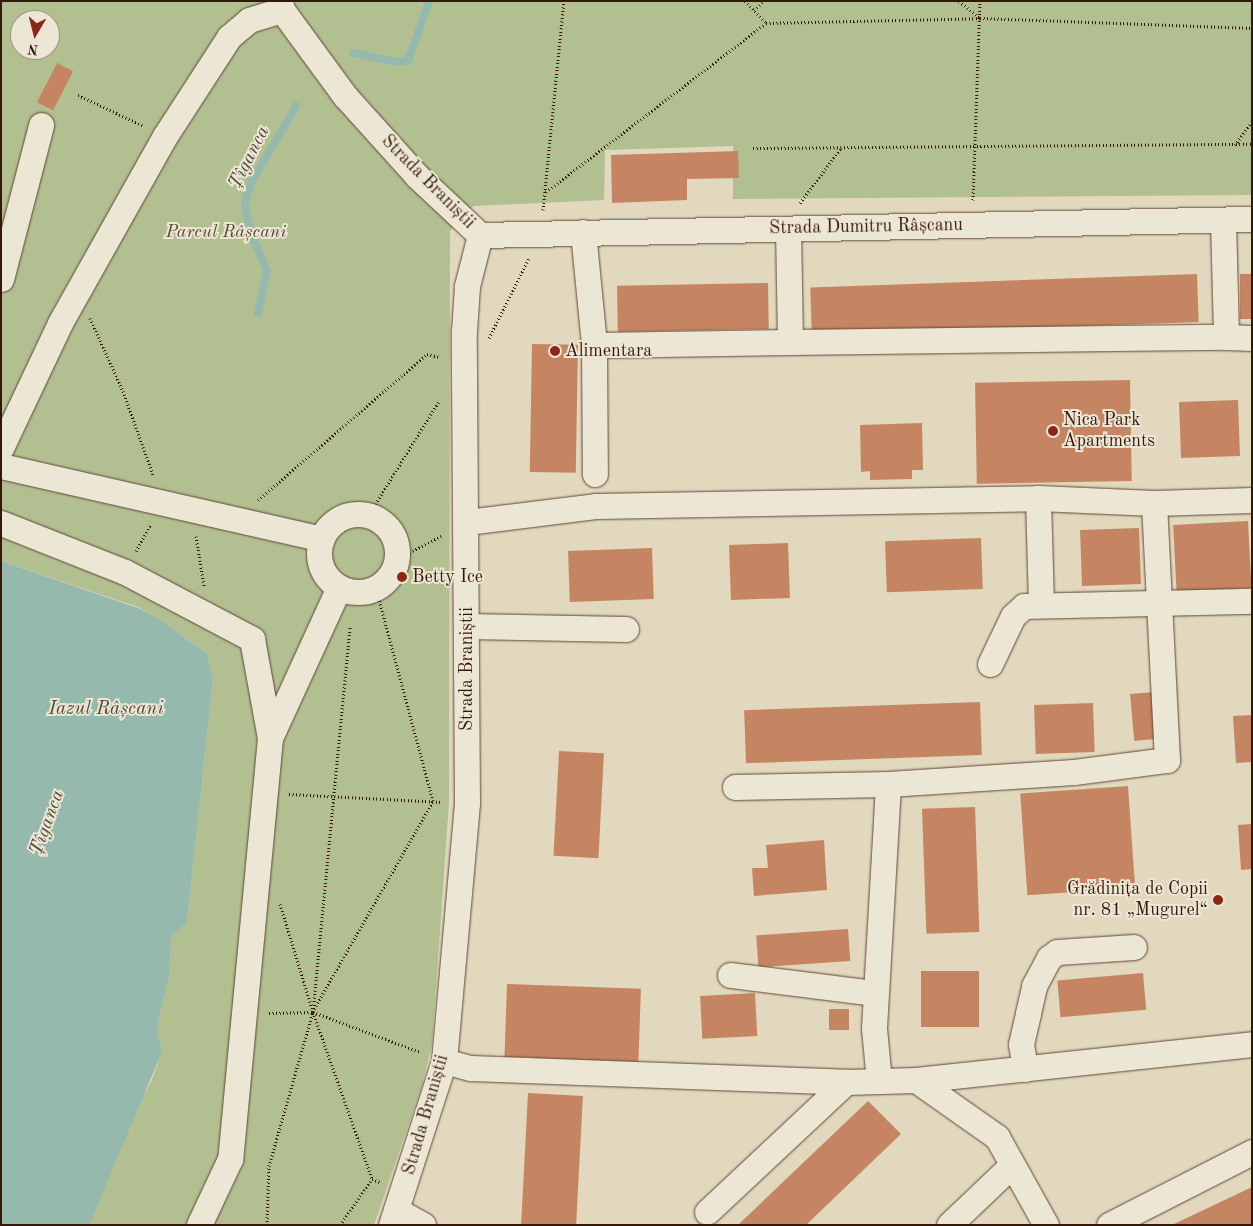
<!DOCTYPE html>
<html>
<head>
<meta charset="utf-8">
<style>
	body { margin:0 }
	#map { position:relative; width:1253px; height:1226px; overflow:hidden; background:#e1d8be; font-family:"Old Standard TT",serif }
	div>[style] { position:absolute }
	.green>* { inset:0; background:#b2bf91 }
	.water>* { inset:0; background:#95baad }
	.stream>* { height:8px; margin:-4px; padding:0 4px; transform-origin:4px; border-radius:4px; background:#95baad }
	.building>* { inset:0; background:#c68562; transform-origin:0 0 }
	.path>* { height:3px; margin-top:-1.5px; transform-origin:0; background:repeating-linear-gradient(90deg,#351707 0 1px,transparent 0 3.5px) }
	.roads { filter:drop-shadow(0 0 1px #604735) drop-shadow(0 0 1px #604735) }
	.minor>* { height:25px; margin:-12.5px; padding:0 12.5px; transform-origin:12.5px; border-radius:12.5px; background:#ece6d5 }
	.minor>.ring { margin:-12.5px; padding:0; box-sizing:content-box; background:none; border:25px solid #ece6d5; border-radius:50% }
	.dots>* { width:14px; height:14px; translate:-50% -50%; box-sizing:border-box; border:2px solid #ece6d5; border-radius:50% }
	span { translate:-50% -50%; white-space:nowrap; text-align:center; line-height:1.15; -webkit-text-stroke:4px #ece6d5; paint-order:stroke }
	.street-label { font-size:18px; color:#351707 }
	.park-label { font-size:18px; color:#5a4930; font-style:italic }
	.poi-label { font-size:18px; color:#351707 }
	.left { translate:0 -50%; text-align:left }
	.right { translate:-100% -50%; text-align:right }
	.water-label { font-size:19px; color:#524839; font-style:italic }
	.frame { position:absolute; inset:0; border:2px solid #351707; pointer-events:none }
	.north { position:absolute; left:10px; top:10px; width:50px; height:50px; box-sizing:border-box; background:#ece6d5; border:1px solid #a39383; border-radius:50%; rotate:188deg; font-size:14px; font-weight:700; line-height:20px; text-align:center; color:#351707 }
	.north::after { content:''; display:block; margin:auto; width:18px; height:22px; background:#8f2418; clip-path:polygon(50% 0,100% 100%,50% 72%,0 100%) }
</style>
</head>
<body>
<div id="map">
	<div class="green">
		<div style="clip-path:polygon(evenodd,1px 1px,1252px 1px,1252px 195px,733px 199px,733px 146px,605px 150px,604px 200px,473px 206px,450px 231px,449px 802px,432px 1044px,422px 1086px,374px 1225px,70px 1225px,151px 1082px,162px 1052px,157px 1027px,169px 977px,172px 936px,187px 922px,213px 680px,207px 654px,158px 618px,138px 607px,1px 561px,1px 1px,20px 20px,50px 20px,50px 50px,20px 50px,20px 20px)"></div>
	</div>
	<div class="water">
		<div style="clip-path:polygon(1px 561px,138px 608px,158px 618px,207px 654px,213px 680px,187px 922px,172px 936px,169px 977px,157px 1027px,162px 1052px,89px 1225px,1px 1225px)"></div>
	</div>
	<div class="stream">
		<div style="left:353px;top:53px;width:45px;rotate:11.6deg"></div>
		<div style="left:397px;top:62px;width:11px;rotate:-5deg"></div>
		<div style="left:408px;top:61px;width:64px;rotate:-70.7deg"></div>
		<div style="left:258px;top:313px;width:43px;rotate:-77.9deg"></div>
		<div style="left:267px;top:271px;width:43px;rotate:-113deg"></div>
		<div style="left:250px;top:231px;width:29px;rotate:-100deg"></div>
		<div style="left:245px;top:202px;width:22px;rotate:-72deg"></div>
		<div style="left:252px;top:181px;width:87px;rotate:-59.6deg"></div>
	</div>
	<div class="building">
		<div style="left:57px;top:63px;width:18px;height:44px;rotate:27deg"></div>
		<div style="clip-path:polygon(738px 151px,739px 178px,687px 179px,687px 200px,612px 203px,611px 155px)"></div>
		<div style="left:1197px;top:274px;width:48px;height:387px;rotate:88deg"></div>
		<div style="left:1240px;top:274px;width:12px;height:45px"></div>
		<div style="left:768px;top:283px;width:46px;height:151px;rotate:89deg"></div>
		<div style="left:532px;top:344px;width:46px;height:128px;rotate:1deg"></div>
		<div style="left:1130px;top:380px;width:101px;height:155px;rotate:89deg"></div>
		<div style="left:1238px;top:400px;width:56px;height:59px;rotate:88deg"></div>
		<div style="clip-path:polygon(922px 423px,923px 470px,912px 470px,912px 479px,870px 480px,870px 471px,861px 472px,860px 425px)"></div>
		<div style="left:1248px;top:521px;width:67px;height:75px;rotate:87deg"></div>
		<div style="left:1139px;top:528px;width:56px;height:59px;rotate:88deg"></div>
		<div style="left:981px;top:538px;width:51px;height:96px;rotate:88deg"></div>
		<div style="left:788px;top:543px;width:55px;height:59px;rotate:88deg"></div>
		<div style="left:652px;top:548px;width:51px;height:84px;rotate:88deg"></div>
		<div style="left:1154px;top:692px;width:47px;height:24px;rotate:85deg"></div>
		<div style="left:980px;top:702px;width:53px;height:236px;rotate:88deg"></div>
		<div style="left:1093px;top:703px;width:49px;height:59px;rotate:88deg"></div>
		<div style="clip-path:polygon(1252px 715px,1252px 762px,1236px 763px,1233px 716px)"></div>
		<div style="left:559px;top:751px;width:45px;height:105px;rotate:3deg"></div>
		<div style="left:1128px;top:786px;width:102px;height:108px;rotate:86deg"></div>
		<div style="left:975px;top:807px;width:125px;height:53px;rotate:88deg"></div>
		<div style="clip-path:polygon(1252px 824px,1252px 869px,1241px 870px,1238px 825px)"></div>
		<div style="clip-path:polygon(824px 840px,827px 890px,754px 896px,752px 868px,768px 868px,766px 845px)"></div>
		<div style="left:848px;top:929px;width:32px;height:92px;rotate:86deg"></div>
		<div style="left:979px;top:971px;width:56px;height:58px;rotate:90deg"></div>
		<div style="left:1143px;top:973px;width:37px;height:86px;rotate:85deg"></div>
		<div style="left:507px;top:984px;width:134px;height:73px;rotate:2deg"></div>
		<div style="left:755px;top:993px;width:43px;height:55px;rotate:87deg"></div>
		<div style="left:829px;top:1009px;width:20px;height:21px"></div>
		<div style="left:528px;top:1093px;width:55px;height:132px;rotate:3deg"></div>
		<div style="clip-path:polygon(868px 1101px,901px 1134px,806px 1225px,738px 1225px)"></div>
		<div style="clip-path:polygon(1252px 1187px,1252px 1225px,1172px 1225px)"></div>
	</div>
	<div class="path">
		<div style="left:745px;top:1px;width:30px;rotate:46deg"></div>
		<div style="left:959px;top:1px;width:26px;rotate:40deg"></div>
		<div style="left:754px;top:10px;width:13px;rotate:-42deg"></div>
		<div style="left:78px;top:95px;width:73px;rotate:25.2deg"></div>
		<div style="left:1235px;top:145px;width:29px;rotate:-54deg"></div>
		<div style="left:753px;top:148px;width:499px;rotate:-0.5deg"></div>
		<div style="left:546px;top:192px;width:277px;rotate:-37.5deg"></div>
		<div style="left:766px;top:23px;width:214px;rotate:-1.3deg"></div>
		<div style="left:980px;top:18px;width:272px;rotate:2.1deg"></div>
		<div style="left:973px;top:200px;width:199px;rotate:-88deg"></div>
		<div style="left:800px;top:203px;width:69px;rotate:-53.3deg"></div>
		<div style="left:543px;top:210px;width:210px;rotate:-84.3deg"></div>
		<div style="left:90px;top:318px;width:80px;rotate:65.7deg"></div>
		<div style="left:123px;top:391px;width:89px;rotate:70.3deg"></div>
		<div style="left:489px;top:338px;width:89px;rotate:-63.4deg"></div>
		<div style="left:258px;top:500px;width:223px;rotate:-40.8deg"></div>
		<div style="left:427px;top:354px;width:13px;rotate:13deg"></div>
		<div style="left:368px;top:516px;width:135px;rotate:-58.3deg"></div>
		<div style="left:196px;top:536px;width:51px;rotate:80.9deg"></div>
		<div style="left:136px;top:551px;width:31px;rotate:-61deg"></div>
		<div style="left:397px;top:559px;width:50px;rotate:-27.6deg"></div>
		<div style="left:289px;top:794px;width:154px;rotate:3deg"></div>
		<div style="left:280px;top:904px;width:113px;rotate:73deg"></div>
		<div style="left:313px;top:1012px;width:177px;rotate:70.5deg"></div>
		<div style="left:372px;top:1179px;width:9px;rotate:21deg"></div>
		<div style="left:314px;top:1009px;width:240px;rotate:-60.2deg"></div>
		<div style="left:433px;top:801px;width:220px;rotate:-105deg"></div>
		<div style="left:269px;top:1013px;width:44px;rotate:-1.3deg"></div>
		<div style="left:313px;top:1012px;width:114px;rotate:20.5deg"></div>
		<div style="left:267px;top:1225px;width:59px;rotate:-88.1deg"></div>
		<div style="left:269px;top:1166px;width:160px;rotate:-74.1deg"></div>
		<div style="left:313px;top:1012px;width:387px;rotate:-84.5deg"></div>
		<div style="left:340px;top:1225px;width:56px;rotate:-55.2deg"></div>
	</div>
	<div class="roads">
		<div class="minor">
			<div style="left:280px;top:1px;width:9px;rotate:77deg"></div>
			<div style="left:282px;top:10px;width:107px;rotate:53.8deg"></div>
			<div style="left:345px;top:96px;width:108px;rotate:48deg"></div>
			<div style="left:417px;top:176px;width:86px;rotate:43.1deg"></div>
			<div style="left:1223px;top:220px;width:117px;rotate:88.5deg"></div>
			<div style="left:1226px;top:337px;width:26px;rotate:2deg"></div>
			<div style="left:583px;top:232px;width:114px;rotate:84.4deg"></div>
			<div style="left:594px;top:345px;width:129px;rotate:89.6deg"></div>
			<div style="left:480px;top:235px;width:772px;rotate:-1.19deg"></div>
			<div style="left:1px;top:279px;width:159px;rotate:-75.4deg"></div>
			<div style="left:790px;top:342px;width:436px;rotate:-0.7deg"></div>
			<div style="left:594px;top:345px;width:196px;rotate:-0.9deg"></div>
			<div style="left:790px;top:342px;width:113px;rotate:-91deg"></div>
			<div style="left:1px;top:448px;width:138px;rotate:-64.7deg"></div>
			<div style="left:60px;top:323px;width:214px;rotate:-60.7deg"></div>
			<div style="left:165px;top:136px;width:118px;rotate:-57.1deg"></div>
			<div style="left:229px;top:37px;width:26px;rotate:-40deg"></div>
			<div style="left:249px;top:20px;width:34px;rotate:-17deg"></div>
			<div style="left:1px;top:466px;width:329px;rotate:12.8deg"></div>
			<div style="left:1038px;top:498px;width:107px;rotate:88.4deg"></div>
			<div class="ring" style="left:319px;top:514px;width:53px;height:53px"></div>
			<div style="left:467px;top:522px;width:129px;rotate:-7.1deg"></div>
			<div style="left:595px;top:506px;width:443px;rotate:-1deg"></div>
			<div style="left:1038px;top:498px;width:116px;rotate:2.5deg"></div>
			<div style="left:1154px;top:503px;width:98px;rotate:-1.8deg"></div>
			<div style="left:1px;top:523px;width:133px;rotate:21.6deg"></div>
			<div style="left:125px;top:572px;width:144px;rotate:27.8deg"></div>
			<div style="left:252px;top:639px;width:101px;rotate:79.7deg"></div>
			<div style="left:270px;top:738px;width:423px;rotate:95.4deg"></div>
			<div style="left:230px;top:1159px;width:73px;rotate:115.2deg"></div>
			<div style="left:467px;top:626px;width:159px;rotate:1.1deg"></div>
			<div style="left:990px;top:664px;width:53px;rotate:-64.4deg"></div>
			<div style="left:1013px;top:616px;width:15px;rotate:-42deg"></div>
			<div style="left:1024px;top:606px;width:228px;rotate:-1.3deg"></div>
			<div style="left:270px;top:738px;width:166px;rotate:-65.4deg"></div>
			<div style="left:735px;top:787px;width:153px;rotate:-1.1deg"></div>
			<div style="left:888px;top:784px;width:186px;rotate:-3.7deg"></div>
			<div style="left:1074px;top:772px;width:94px;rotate:-7.4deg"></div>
			<div style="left:1167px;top:760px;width:257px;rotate:-92.9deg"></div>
			<div style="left:730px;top:975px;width:146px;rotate:7.1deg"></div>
			<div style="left:444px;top:1061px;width:28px;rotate:15deg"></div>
			<div style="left:471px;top:1068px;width:375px;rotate:2.1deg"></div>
			<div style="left:846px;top:1082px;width:70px;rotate:-1.6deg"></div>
			<div style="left:916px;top:1080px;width:338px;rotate:-6.1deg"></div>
			<div style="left:1025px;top:1069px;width:25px;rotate:-99deg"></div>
			<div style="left:1021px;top:1044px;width:32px;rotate:-77deg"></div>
			<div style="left:1028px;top:1013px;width:28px;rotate:-77deg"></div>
			<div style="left:1034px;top:986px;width:32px;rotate:-62deg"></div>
			<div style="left:1049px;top:958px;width:10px;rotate:-37deg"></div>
			<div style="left:1057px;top:952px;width:77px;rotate:-3.7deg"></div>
			<div style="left:916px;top:1080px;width:99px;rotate:35.1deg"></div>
			<div style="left:997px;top:1137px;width:101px;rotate:60.9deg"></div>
			<div style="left:879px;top:1081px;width:53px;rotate:-95.4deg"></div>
			<div style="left:874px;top:1028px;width:244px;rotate:-86.7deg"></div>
			<div style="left:396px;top:1210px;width:31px;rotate:29deg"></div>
			<div style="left:707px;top:1212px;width:190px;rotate:-43.1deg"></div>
			<div style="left:391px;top:1225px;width:172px;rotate:-72.1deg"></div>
			<div style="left:444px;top:1061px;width:259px;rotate:-84.9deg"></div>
			<div style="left:467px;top:803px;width:472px;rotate:-90.4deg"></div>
			<div style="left:464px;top:331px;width:45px;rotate:-86.2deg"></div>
			<div style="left:467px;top:286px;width:53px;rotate:-75.7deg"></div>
			<div style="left:949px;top:1225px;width:87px;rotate:-43.6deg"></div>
			<div style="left:1109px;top:1225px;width:161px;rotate:-27deg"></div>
		</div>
	</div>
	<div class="dots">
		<div style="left:555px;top:351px;background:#8f2418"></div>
		<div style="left:1053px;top:431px;background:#8f2418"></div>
		<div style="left:402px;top:577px;background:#8f2418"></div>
		<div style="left:1218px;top:900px;background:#8f2418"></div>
	</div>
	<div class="street-label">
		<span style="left:428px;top:182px;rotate:45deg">Strada Braniștii</span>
		<span style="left:866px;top:227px;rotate:-1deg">Strada Dumitru Râșcanu</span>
		<span style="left:467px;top:669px;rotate:-90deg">Strada Braniștii</span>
		<span style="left:426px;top:1115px;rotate:-74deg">Strada Braniștii</span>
	</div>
	<div class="park-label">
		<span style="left:226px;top:232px">Parcul Râșcani</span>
	</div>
	<div class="poi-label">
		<span class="left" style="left:565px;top:351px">Alimentara</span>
		<span class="left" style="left:1063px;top:431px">Nica Park<br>Apartments</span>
		<span class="left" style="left:412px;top:577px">Betty Ice</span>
		<span class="right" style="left:1208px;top:900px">Grădinița de Copii<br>nr. 81 „Mugurel“</span>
	</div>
	<div class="water-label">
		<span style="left:250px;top:158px;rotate:-63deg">Țîganca</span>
		<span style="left:106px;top:710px">Iazul Râșcani</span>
		<span style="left:48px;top:823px;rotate:-70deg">Țîganca</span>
	</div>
	<div class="frame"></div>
	<div class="north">N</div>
</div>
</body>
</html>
